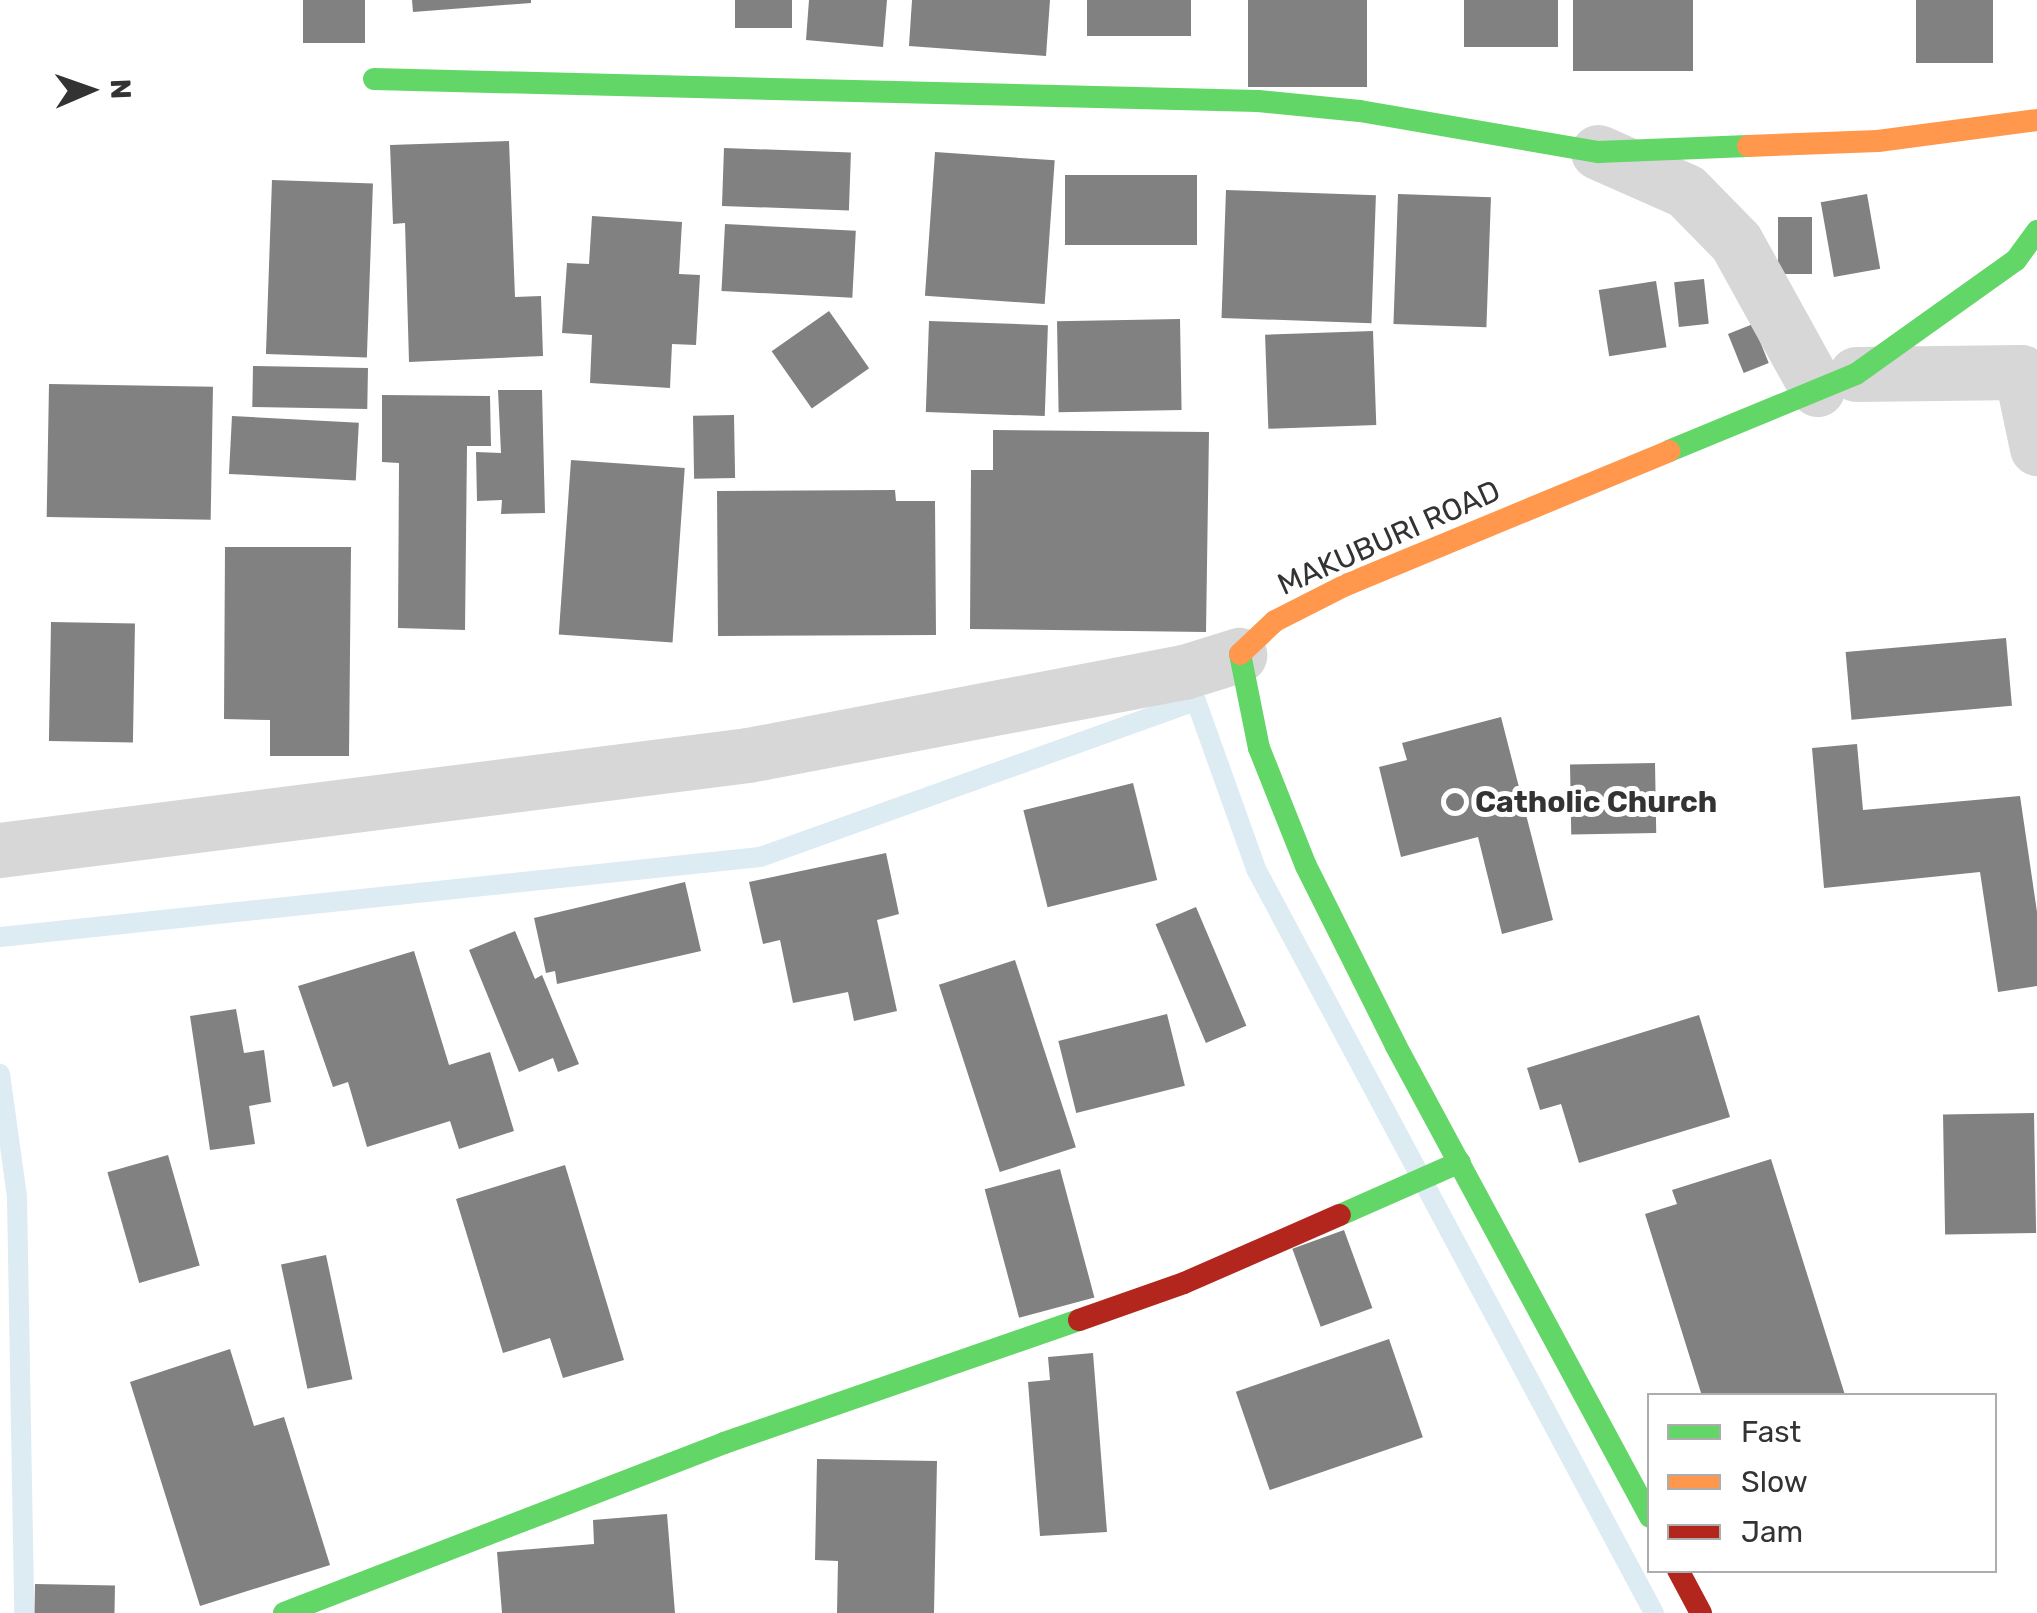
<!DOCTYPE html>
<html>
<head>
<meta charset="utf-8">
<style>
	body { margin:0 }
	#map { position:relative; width:2037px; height:1613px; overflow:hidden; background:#fff; font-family:Rubik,sans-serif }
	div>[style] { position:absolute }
	.stream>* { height:20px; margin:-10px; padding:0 10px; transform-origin:10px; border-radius:10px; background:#ddebf3 }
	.building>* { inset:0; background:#818181; transform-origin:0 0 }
	.street>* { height:55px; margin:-27.5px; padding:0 27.5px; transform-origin:27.5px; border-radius:27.5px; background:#d7d7d7 }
	.fast>* { height:22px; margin:-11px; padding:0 11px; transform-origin:11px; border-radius:11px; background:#63d668 }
	.slow>* { height:22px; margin:-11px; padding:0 11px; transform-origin:11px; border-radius:11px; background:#ff974d }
	.jam>* { height:22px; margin:-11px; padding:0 11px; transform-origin:11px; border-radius:11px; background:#b3261e }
	.dots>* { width:28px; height:28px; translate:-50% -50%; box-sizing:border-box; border:5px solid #fff; border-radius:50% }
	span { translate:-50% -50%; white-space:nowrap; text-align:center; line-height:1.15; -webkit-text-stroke:10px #fff; paint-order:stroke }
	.street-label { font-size:30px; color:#333 }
	.poi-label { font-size:30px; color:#333; font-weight:700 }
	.left { translate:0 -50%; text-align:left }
	.legend { position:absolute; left:1647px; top:1393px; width:350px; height:180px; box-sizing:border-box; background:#fff; border:2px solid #adadad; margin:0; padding:12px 18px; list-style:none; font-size:30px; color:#333 }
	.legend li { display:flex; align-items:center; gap:20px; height:50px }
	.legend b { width:50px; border:2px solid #adadad }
	.north { position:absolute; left:40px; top:40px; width:100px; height:100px; -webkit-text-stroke:8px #fff; paint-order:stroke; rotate:88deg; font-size:28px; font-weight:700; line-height:40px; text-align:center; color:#333 }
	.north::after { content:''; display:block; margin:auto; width:35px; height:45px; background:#333; clip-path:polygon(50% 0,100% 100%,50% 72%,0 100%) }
</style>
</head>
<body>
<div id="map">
	<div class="stream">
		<div style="left:0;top:937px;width:764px;rotate:-6.01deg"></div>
		<div style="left:760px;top:857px;width:463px;rotate:-19.7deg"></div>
		<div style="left:1196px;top:701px;width:178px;rotate:70.3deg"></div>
		<div style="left:1256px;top:869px;width:844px;rotate:61.86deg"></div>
		<div style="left:0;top:1074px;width:124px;rotate:82.1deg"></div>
		<div style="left:17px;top:1197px;width:416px;rotate:89deg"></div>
	</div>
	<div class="building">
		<div style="left:303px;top:0;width:62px;height:43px"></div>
		<div style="clip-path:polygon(412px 0,531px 0,531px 3px,413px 12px)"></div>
		<div style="left:735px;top:0;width:57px;height:28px"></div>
		<div style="clip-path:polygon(809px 0,887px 0,883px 47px,806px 40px)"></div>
		<div style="clip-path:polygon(912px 0,1050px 0,1046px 56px,909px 46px)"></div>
		<div style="left:1087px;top:0;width:104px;height:36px"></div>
		<div style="left:1248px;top:0;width:119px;height:87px"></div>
		<div style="left:1464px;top:0;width:94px;height:47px"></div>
		<div style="left:1573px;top:0;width:120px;height:71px"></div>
		<div style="left:1916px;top:0;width:77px;height:63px"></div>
		<div style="clip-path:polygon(509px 141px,515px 297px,541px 296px,543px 356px,409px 362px,405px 223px,393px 224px,390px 145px)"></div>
		<div style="left:724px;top:148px;width:127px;height:58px;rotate:2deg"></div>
		<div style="left:935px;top:152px;width:120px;height:144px;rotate:4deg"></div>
		<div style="left:1065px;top:175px;width:132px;height:70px"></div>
		<div style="left:272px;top:180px;width:101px;height:174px;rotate:2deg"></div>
		<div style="left:1226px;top:190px;width:150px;height:128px;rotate:2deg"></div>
		<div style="left:1398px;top:194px;width:93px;height:130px;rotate:2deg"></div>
		<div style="left:1867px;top:194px;width:76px;height:47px;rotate:80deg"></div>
		<div style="clip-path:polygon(592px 216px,682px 222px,679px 274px,700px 275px,696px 345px,672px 344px,670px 388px,590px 383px,592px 335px,562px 333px,567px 263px,589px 264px)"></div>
		<div style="left:1778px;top:217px;width:34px;height:57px"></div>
		<div style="left:725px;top:224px;width:131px;height:67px;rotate:3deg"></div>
		<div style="left:1704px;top:279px;width:45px;height:30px;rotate:84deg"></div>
		<div style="left:1656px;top:281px;width:67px;height:58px;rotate:81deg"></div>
		<div style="left:829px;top:311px;width:70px;height:70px;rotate:55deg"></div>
		<div style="left:1180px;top:319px;width:91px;height:123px;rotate:89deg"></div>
		<div style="left:929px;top:321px;width:119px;height:91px;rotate:2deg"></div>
		<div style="left:1753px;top:324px;width:42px;height:27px;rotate:68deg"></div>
		<div style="left:1373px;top:331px;width:94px;height:108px;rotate:88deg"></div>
		<div style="left:253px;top:366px;width:115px;height:41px;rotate:1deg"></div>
		<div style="left:49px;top:384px;width:164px;height:133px;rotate:1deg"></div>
		<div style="clip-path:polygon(498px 390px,542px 390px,545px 513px,501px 514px,502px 500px,477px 501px,476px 452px,501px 453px)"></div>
		<div style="clip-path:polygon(382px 395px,490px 396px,491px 446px,467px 446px,465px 630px,398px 628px,399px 463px,382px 462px)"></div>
		<div style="left:734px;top:415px;width:63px;height:41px;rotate:89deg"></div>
		<div style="left:232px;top:416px;width:127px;height:58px;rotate:3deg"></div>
		<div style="clip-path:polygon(993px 430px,1209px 432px,1206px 632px,970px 629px,971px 470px,993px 470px)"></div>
		<div style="left:571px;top:460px;width:114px;height:175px;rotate:4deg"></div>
		<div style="clip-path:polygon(895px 490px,896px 501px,935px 501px,936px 635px,718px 636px,717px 491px)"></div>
		<div style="clip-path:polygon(225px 547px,351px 547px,349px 756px,270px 756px,270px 720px,224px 719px)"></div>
		<div style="left:51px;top:622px;width:84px;height:119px;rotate:1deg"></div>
		<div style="left:2006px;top:638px;width:68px;height:161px;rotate:85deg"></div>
		<div style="clip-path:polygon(1501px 717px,1553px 920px,1502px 934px,1478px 837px,1401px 857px,1379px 767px,1407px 760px,1402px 743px)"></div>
		<div style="clip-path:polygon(1857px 744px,1863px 810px,2020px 796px,2037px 912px,2037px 986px,1998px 992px,1980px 872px,1824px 888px,1812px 748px)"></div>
		<div style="left:1655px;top:763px;width:70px;height:85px;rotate:89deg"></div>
		<div style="left:1133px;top:783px;width:100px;height:113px;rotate:76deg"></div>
		<div style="clip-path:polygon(886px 853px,899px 914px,877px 920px,897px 1011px,854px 1021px,848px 992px,793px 1003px,780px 940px,763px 944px,749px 882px)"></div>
		<div style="clip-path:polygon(685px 882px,701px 951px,557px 984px,555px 971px,546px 973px,534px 918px)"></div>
		<div style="left:1196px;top:907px;width:129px;height:44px;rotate:67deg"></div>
		<div style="clip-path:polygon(515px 931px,535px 979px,542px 975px,579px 1064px,558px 1072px,553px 1058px,519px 1072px,469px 950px)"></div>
		<div style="clip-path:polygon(414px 951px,449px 1065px,490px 1052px,514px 1131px,459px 1149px,450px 1121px,367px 1147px,348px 1082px,333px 1087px,298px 986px)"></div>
		<div style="left:1015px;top:960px;width:197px;height:80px;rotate:72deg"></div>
		<div style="clip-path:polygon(236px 1009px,244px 1053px,264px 1050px,271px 1102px,249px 1106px,255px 1144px,210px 1150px,190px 1016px)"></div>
		<div style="left:1167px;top:1014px;width:74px;height:112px;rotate:76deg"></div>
		<div style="clip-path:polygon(1699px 1015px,1730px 1117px,1579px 1163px,1561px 1104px,1540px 1110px,1527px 1068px)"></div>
		<div style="left:2034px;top:1113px;width:120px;height:91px;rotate:89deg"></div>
		<div style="left:168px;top:1155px;width:115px;height:63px;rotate:74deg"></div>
		<div style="clip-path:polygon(1771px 1159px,1845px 1395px,1843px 1396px,1702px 1396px,1645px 1214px,1677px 1204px,1672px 1190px)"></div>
		<div style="clip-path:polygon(565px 1165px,624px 1360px,563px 1378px,550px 1338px,503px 1353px,456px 1199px)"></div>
		<div style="left:1060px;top:1169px;width:133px;height:78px;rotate:75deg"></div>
		<div style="left:1344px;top:1230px;width:83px;height:55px;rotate:70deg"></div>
		<div style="left:326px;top:1255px;width:127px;height:46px;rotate:78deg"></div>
		<div style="left:1389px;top:1339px;width:104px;height:162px;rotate:71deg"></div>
		<div style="clip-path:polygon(230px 1349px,254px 1426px,284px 1417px,330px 1565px,200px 1606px,130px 1382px)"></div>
		<div style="clip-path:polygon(1093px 1353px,1107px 1532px,1040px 1536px,1028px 1382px,1050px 1380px,1048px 1357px)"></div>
		<div style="clip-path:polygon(817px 1459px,937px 1461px,934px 1613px,837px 1613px,838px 1561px,815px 1560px)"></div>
		<div style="clip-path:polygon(667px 1514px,675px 1613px,502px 1613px,497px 1552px,594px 1544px,593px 1520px)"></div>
		<div style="left:35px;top:1584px;width:80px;height:29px;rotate:1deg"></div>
	</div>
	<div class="street">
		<div style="left:1598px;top:152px;width:96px;rotate:23.9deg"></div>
		<div style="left:1686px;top:191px;width:71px;rotate:45.6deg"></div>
		<div style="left:1736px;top:242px;width:168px;rotate:61.1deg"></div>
		<div style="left:1856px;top:374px;width:165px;rotate:-0.7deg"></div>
		<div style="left:2021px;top:372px;width:78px;rotate:78.1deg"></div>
		<div style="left:0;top:850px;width:754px;rotate:-7.24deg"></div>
		<div style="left:748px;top:755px;width:444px;rotate:-10.8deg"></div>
		<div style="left:1184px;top:672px;width:58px;rotate:-17.2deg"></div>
	</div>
	<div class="fast">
		<div style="left:374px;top:79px;width:884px;rotate:1.43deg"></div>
		<div style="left:1258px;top:101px;width:102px;rotate:5.6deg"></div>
		<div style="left:1360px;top:111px;width:242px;rotate:9.8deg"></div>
		<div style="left:1598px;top:152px;width:150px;rotate:-2.3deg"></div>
		<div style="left:1669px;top:451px;width:202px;rotate:-22.4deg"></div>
		<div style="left:1856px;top:374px;width:196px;rotate:-35.5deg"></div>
		<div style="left:2016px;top:260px;width:36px;rotate:-54deg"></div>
		<div style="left:1240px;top:654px;width:96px;rotate:78.6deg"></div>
		<div style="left:1259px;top:748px;width:127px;rotate:68.3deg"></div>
		<div style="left:1306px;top:866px;width:201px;rotate:63.4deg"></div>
		<div style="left:1396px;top:1046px;width:535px;rotate:61.66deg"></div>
		<div style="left:1340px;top:1215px;width:131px;rotate:-23.8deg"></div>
		<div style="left:284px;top:1613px;width:472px;rotate:-21.1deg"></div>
		<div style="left:724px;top:1443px;width:376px;rotate:-19.1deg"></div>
	</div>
	<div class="slow">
		<div style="left:1748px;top:146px;width:130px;rotate:-2.2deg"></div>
		<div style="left:1878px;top:141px;width:160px;rotate:-7.5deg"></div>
		<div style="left:1240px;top:654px;width:48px;rotate:-43.3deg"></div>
		<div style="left:1275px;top:621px;width:80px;rotate:-26.9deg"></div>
		<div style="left:1346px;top:585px;width:350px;rotate:-22.5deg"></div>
	</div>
	<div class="jam">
		<div style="left:1079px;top:1320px;width:111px;rotate:-19.4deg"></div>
		<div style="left:1184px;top:1283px;width:170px;rotate:-23.6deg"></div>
		<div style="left:1678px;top:1570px;width:49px;rotate:61.9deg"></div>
	</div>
	<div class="dots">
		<div style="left:1455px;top:802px;background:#7a7a7a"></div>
	</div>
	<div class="street-label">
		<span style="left:1389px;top:538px;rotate:-24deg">MAKUBURI ROAD</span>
	</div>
	<div class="poi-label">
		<span class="left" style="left:1475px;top:802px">Catholic Church</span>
	</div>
	<ul class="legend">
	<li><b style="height:12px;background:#63d668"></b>Fast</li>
	<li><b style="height:12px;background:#ff974d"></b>Slow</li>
	<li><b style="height:12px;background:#b3261e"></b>Jam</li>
	</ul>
	<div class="north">N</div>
</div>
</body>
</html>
